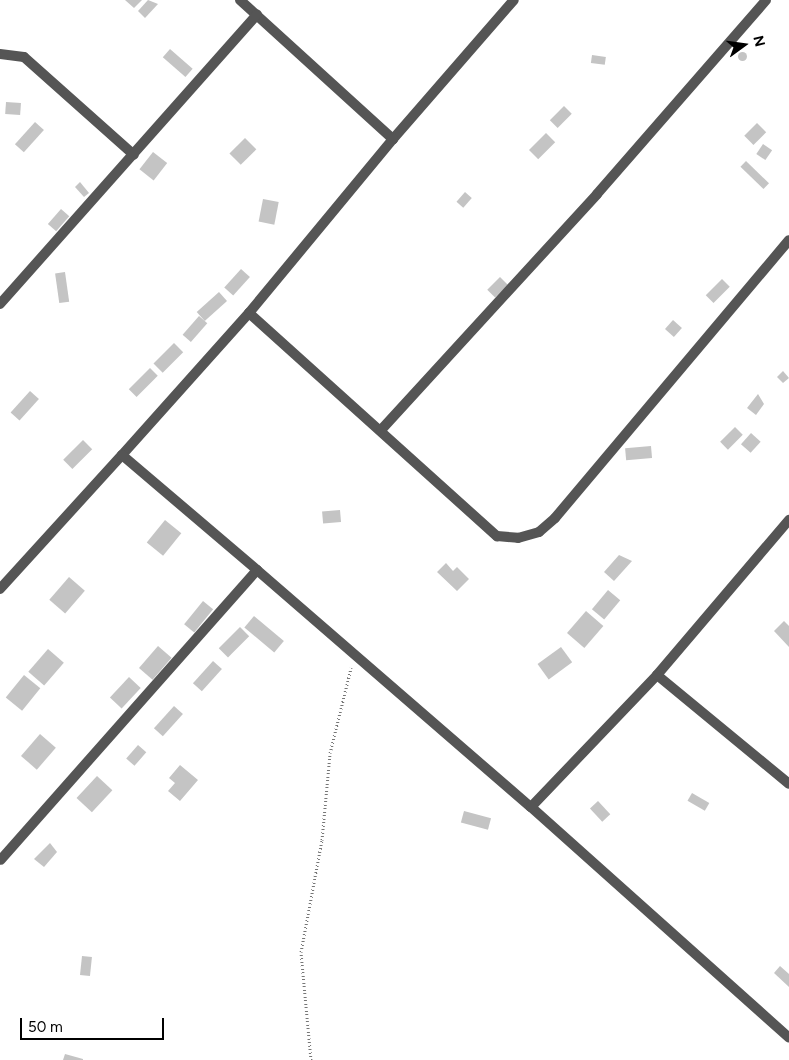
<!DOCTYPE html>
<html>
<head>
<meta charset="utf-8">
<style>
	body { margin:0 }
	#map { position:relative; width:789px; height:1060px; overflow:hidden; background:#fff; font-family:Figtree,sans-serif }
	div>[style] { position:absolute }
	.building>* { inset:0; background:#c4c4c4; transform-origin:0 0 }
	.round { border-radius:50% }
	.path>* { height:3px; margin-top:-1.5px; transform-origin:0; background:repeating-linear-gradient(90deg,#777 0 1px,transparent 0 3.5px) }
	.street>* { height:10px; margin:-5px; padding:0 5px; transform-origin:5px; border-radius:5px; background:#555 }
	span { translate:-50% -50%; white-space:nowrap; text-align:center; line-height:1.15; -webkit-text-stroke:5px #fff; paint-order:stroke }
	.north { position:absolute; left:719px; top:20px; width:50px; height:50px; -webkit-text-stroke:4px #fff; paint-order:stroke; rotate:76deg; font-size:14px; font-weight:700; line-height:20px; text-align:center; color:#000 }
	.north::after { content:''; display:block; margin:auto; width:18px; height:22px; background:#000; clip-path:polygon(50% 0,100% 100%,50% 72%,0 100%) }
	.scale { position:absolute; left:20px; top:1018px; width:144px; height:22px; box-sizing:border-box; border:2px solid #000; border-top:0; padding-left:6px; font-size:15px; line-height:18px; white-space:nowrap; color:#000; -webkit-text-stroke:4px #fff; paint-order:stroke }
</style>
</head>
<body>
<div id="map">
	<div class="building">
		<div style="clip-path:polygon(125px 0,142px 0,134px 8px)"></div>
		<div style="clip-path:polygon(148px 0,158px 4px,145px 18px,138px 11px)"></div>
		<div style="left:170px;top:49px;width:30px;height:11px;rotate:41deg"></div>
		<div class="round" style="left:737.5px;top:51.5px;width:9px;height:9px"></div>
		<div style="left:592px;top:55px;width:14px;height:8px;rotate:8deg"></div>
		<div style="left:6px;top:102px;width:15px;height:12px;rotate:4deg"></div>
		<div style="left:564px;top:106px;width:11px;height:20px;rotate:45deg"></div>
		<div style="left:35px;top:122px;width:12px;height:30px;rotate:42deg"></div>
		<div style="left:757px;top:123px;width:13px;height:18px;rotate:45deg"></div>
		<div style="left:546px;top:133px;width:13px;height:24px;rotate:45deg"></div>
		<div style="left:245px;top:138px;width:16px;height:22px;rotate:45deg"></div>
		<div style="left:763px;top:144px;width:11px;height:12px;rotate:34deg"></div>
		<div style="left:153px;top:152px;width:18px;height:22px;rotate:38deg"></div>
		<div style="left:746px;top:161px;width:32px;height:8px;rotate:44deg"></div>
		<div style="clip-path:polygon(80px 182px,89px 193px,84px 197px,75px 187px)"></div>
		<div style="left:465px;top:192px;width:9px;height:13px;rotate:41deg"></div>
		<div style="left:263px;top:199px;width:16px;height:23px;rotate:11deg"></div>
		<div style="left:61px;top:209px;width:11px;height:20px;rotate:41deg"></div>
		<div style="left:241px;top:269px;width:12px;height:25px;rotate:42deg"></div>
		<div style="left:65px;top:272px;width:30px;height:10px;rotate:82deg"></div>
		<div style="left:500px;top:277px;width:11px;height:18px;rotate:45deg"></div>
		<div style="left:722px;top:279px;width:11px;height:23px;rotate:45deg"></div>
		<div style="left:219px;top:292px;width:12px;height:30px;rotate:48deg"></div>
		<div style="left:199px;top:316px;width:11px;height:25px;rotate:41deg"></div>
		<div style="left:673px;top:320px;width:12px;height:12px;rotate:42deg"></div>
		<div style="left:174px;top:343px;width:13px;height:29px;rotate:45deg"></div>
		<div style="left:150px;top:368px;width:11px;height:30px;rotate:45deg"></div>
		<div style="clip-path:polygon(783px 371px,789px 378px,783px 383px,777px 377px)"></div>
		<div style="left:30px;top:391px;width:12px;height:29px;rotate:42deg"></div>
		<div style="clip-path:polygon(758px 394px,764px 404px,756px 415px,747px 408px)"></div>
		<div style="left:735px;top:427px;width:11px;height:21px;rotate:45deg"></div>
		<div style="left:751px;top:433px;width:13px;height:15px;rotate:42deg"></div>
		<div style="left:83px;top:440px;width:13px;height:28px;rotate:45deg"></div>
		<div style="left:651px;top:446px;width:12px;height:26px;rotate:85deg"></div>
		<div style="left:340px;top:510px;width:12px;height:18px;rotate:85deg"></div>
		<div style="left:165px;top:520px;width:21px;height:29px;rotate:39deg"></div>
		<div style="clip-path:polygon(619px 555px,632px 561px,614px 581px,604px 572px)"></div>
		<div style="clip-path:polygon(446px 563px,453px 571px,457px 567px,469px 579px,457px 591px,437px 572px)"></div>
		<div style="left:69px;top:577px;width:21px;height:30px;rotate:41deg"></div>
		<div style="left:608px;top:590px;width:16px;height:25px;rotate:40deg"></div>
		<div style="left:203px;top:601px;width:13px;height:30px;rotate:39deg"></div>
		<div style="left:586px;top:611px;width:23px;height:29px;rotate:41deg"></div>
		<div style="left:254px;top:616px;width:39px;height:15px;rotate:40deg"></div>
		<div style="clip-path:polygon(784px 621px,789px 626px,789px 647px,774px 631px)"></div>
		<div style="left:240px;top:627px;width:13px;height:30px;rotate:45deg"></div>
		<div style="left:158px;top:646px;width:18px;height:29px;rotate:41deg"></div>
		<div style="left:561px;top:647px;width:19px;height:29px;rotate:54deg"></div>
		<div style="left:48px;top:649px;width:21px;height:30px;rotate:41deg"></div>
		<div style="left:213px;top:661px;width:12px;height:30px;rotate:42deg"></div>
		<div style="left:24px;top:675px;width:21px;height:29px;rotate:39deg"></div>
		<div style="left:129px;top:677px;width:16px;height:28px;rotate:43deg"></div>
		<div style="left:174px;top:706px;width:12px;height:30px;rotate:42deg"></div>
		<div style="left:40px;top:734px;width:21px;height:29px;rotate:41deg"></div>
		<div style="left:138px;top:745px;width:11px;height:18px;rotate:41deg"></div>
		<div style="clip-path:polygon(180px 765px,198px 780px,180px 801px,168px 791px,175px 783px,169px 778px)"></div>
		<div style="left:97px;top:776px;width:21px;height:30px;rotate:43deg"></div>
		<div style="left:692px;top:793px;width:20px;height:9px;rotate:30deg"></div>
		<div style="left:598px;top:801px;width:18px;height:11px;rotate:47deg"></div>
		<div style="left:464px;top:811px;width:28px;height:12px;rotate:15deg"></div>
		<div style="clip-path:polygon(50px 843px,57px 852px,44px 867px,34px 859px)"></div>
		<div style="left:82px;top:956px;width:10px;height:19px;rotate:6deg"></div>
		<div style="clip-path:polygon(780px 966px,789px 974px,789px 987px,774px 973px)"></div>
		<div style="clip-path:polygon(65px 1054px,83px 1059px,83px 1060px,63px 1060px)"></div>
	</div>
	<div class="path">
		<div style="left:311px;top:1060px;width:108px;rotate:-95.3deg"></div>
		<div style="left:301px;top:952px;width:114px;rotate:-79.4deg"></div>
		<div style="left:322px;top:840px;width:87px;rotate:-84.7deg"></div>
		<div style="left:330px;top:753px;width:88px;rotate:-76.1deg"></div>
	</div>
	<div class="street">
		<div style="left:240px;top:0;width:207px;rotate:42.3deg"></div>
		<div style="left:393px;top:139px;width:184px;rotate:-49deg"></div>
		<div style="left:0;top:54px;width:24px;rotate:7deg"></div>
		<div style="left:24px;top:57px;width:147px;rotate:41.7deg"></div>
		<div style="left:0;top:304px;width:387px;rotate:-48.4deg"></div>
		<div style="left:249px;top:313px;width:334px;rotate:42deg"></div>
		<div style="left:497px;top:536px;width:21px;rotate:5deg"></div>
		<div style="left:518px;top:538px;width:22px;rotate:-16deg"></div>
		<div style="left:539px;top:532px;width:21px;rotate:-41deg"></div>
		<div style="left:555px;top:518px;width:363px;rotate:-49.9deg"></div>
		<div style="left:381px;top:430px;width:320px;rotate:-47.5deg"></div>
		<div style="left:597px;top:194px;width:257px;rotate:-48.9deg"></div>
		<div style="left:122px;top:455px;width:191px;rotate:-48.2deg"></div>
		<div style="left:249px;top:313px;width:226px;rotate:-50.4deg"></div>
		<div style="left:257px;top:570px;width:362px;rotate:40.9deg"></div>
		<div style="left:531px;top:807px;width:346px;rotate:41.8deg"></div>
		<div style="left:0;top:589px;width:181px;rotate:-47.7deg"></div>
		<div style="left:122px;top:455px;width:177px;rotate:40.4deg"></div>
		<div style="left:257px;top:570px;width:387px;rotate:131.5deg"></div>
		<div style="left:657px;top:675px;width:171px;rotate:39.5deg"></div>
		<div style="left:531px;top:807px;width:182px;rotate:-46.3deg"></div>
		<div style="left:657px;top:675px;width:204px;rotate:-49.6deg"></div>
	</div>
	<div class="north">N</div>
	<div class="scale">50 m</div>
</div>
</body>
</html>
